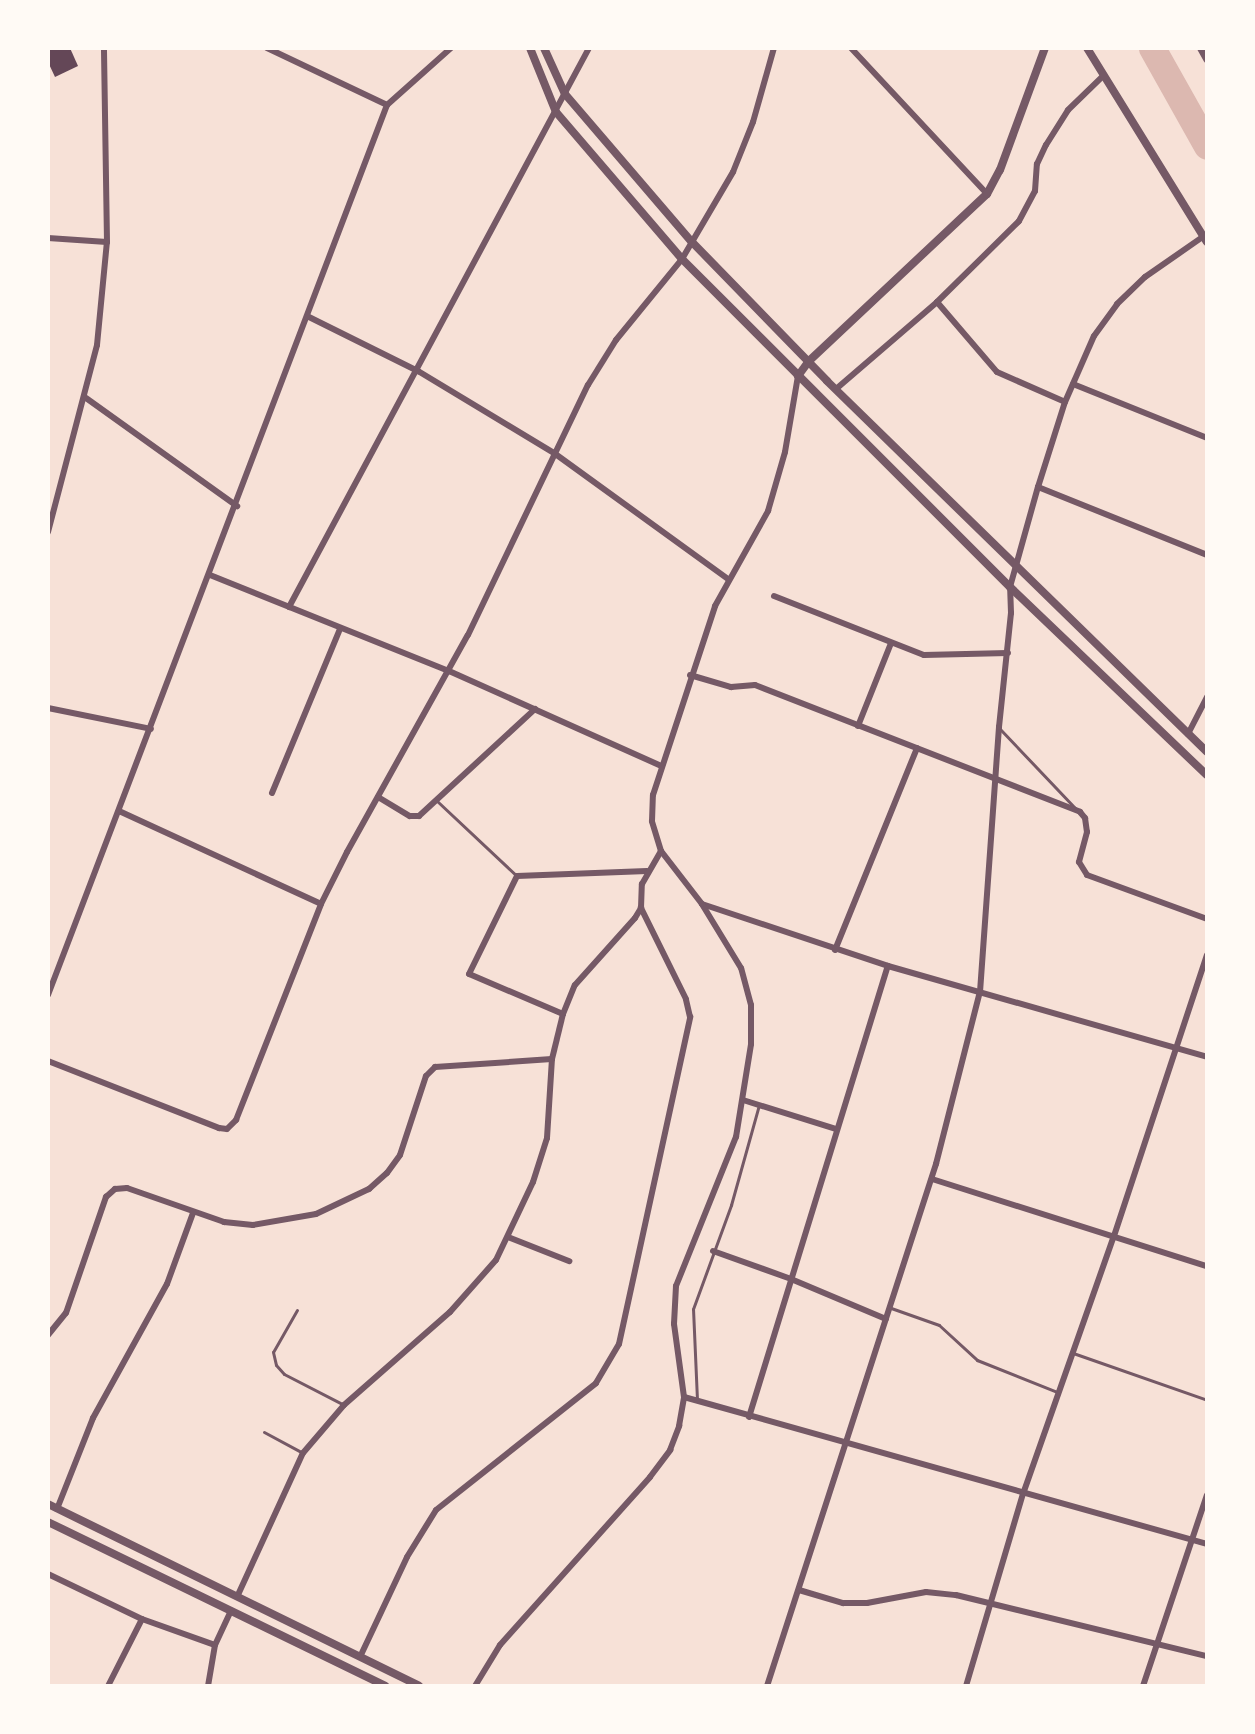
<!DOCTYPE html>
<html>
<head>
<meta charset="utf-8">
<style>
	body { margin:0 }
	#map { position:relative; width:1255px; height:1734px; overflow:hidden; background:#f7e1d7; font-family:"Archivo Narrow",sans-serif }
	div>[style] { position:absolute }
	.river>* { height:27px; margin:-13.5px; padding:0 13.5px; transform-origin:13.5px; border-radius:13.5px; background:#dcb8b0 }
	.building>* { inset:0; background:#644757 }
	.service>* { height:3px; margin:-1.5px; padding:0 1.5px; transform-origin:1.5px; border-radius:1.5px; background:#755966 }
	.minor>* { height:6px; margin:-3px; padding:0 3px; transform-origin:3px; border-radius:3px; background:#755966 }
	.tertiary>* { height:8px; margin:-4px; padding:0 4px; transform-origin:4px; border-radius:4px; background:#755966 }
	span { translate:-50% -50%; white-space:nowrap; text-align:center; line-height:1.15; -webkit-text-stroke:5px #fffaf5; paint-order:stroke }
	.frame { position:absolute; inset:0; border:50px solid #fffaf5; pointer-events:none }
</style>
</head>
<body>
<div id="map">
	<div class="river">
		<div style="left:1152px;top:48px;width:112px;rotate:60.7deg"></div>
	</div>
	<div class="building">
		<div style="clip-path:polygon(48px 48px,70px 48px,78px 66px,55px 77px,48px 62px)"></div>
	</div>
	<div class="service">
		<div style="left:1000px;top:729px;width:110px;rotate:46.5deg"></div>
		<div style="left:437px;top:801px;width:110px;rotate:43.2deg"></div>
		<div style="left:891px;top:1308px;width:51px;rotate:19.5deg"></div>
		<div style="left:939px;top:1325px;width:52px;rotate:42.6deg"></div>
		<div style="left:977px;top:1360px;width:86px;rotate:21.8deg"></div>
		<div style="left:297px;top:1310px;width:48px;rotate:119.7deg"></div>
		<div style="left:273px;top:1352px;width:13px;rotate:77deg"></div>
		<div style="left:276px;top:1365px;width:12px;rotate:48deg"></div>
		<div style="left:284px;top:1374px;width:68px;rotate:27.3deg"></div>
		<div style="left:1073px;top:1353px;width:142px;rotate:19.3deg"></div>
		<div style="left:697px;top:1400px;width:91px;rotate:-92.5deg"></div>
		<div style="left:693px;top:1309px;width:111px;rotate:-69.9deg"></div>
		<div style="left:731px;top:1205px;width:104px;rotate:-74.4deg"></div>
		<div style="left:264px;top:1432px;width:44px;rotate:28.3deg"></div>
	</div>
	<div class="minor">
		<div style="left:267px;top:48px;width:133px;rotate:25.4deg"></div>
		<div style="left:851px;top:48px;width:200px;rotate:47deg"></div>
		<div style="left:48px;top:238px;width:59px;rotate:3.9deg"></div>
		<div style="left:937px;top:302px;width:92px;rotate:49.4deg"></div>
		<div style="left:997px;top:372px;width:74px;rotate:23.8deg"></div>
		<div style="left:309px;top:317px;width:122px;rotate:26.4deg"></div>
		<div style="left:418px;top:371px;width:159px;rotate:31.1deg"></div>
		<div style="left:554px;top:453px;width:215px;rotate:35.9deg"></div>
		<div style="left:1073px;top:384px;width:144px;rotate:21.9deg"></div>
		<div style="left:836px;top:389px;width:133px;rotate:-40.7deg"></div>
		<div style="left:937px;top:302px;width:115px;rotate:-44.6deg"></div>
		<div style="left:1019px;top:221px;width:34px;rotate:-62deg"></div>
		<div style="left:1035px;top:191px;width:27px;rotate:-86deg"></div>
		<div style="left:1037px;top:164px;width:21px;rotate:-65deg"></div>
		<div style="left:1046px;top:145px;width:41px;rotate:-57.8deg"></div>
		<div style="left:1068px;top:110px;width:49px;rotate:-44.2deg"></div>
		<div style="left:86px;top:398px;width:186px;rotate:35.6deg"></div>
		<div style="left:1038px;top:487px;width:182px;rotate:21.9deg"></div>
		<div style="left:48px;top:532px;width:193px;rotate:-75.3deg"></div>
		<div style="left:97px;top:345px;width:103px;rotate:-84.5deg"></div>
		<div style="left:107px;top:242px;width:194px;rotate:-90.9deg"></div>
		<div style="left:210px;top:575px;width:258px;rotate:21.9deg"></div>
		<div style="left:449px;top:671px;width:232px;rotate:24.1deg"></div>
		<div style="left:774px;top:596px;width:161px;rotate:21.5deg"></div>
		<div style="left:924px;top:655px;width:84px;rotate:-1.4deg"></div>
		<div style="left:289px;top:607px;width:634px;rotate:-61.78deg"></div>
		<div style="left:690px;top:675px;width:43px;rotate:16.3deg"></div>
		<div style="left:731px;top:687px;width:24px;rotate:-5deg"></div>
		<div style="left:755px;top:685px;width:349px;rotate:21.3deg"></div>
		<div style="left:1080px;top:812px;width:8px;rotate:50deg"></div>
		<div style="left:1085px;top:818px;width:14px;rotate:82deg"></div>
		<div style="left:1087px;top:832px;width:31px;rotate:105deg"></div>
		<div style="left:1079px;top:862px;width:15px;rotate:58deg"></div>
		<div style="left:1087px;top:875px;width:128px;rotate:20.1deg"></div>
		<div style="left:48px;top:708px;width:105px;rotate:11.5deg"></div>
		<div style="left:858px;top:726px;width:89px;rotate:-68.3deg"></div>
		<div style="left:1188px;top:734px;width:42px;rotate:-62.8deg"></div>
		<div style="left:272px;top:793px;width:178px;rotate:-67.5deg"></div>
		<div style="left:378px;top:797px;width:37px;rotate:31deg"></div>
		<div style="left:410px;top:816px;width:9px"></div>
		<div style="left:419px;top:816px;width:158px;rotate:-42.7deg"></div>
		<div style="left:119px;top:811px;width:222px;rotate:24.7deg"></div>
		<div style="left:702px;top:904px;width:196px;rotate:18.4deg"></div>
		<div style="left:888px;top:966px;width:332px;rotate:15.9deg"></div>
		<div style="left:835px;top:950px;width:218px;rotate:-67.9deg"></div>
		<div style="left:48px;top:995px;width:952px;rotate:-69.15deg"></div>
		<div style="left:387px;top:105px;width:86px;rotate:-41.7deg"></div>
		<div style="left:563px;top:1014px;width:102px;rotate:-156.9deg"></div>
		<div style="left:469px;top:974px;width:109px;rotate:-63.9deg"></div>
		<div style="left:517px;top:876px;width:130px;rotate:-2.2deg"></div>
		<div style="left:48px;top:1061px;width:184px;rotate:21.4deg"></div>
		<div style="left:219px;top:1128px;width:8px;rotate:7deg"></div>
		<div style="left:227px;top:1129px;width:13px;rotate:-45deg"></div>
		<div style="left:236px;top:1120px;width:232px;rotate:-68.5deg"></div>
		<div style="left:321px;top:904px;width:58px;rotate:-63.4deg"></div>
		<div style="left:347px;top:852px;width:248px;rotate:-60.9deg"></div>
		<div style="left:468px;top:635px;width:277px;rotate:-64.4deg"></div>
		<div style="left:588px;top:385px;width:53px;rotate:-58.1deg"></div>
		<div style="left:616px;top:340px;width:104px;rotate:-50.8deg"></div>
		<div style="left:682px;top:259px;width:101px;rotate:-59.6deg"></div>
		<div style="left:733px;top:172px;width:54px;rotate:-68.2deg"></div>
		<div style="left:753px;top:122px;width:77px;rotate:-74.2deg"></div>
		<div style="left:743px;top:1100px;width:97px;rotate:17.3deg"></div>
		<div style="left:932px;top:1179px;width:288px;rotate:17.6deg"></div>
		<div style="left:508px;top:1237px;width:66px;rotate:21.5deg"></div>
		<div style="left:713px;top:1251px;width:83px;rotate:19.7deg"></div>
		<div style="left:791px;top:1279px;width:103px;rotate:22.8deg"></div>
		<div style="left:48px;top:1335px;width:28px;rotate:-51deg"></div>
		<div style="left:66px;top:1313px;width:123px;rotate:-71deg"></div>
		<div style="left:106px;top:1197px;width:12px;rotate:-42deg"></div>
		<div style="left:115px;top:1189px;width:12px;rotate:-5deg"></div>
		<div style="left:127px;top:1188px;width:103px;rotate:19.3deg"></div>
		<div style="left:224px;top:1222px;width:29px;rotate:6deg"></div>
		<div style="left:253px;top:1225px;width:64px;rotate:-9.9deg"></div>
		<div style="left:316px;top:1214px;width:59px;rotate:-25.3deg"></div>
		<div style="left:369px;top:1189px;width:24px;rotate:-42deg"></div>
		<div style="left:387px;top:1173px;width:22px;rotate:-54deg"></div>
		<div style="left:400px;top:1155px;width:83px;rotate:-71.8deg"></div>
		<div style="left:426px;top:1076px;width:13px;rotate:-45deg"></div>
		<div style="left:435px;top:1067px;width:117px;rotate:-3.9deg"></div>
		<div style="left:684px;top:1397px;width:543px;rotate:15.7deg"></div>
		<div style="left:749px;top:1417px;width:472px;rotate:-72.9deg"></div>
		<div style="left:57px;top:1509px;width:98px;rotate:-68.4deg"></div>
		<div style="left:93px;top:1418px;width:153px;rotate:-61.1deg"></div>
		<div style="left:167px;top:1284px;width:76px;rotate:-69.9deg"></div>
		<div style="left:48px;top:1574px;width:104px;rotate:25.6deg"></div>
		<div style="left:142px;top:1619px;width:77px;rotate:19.6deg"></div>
		<div style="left:799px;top:1590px;width:46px;rotate:16.5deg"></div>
		<div style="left:843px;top:1603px;width:24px"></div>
		<div style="left:867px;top:1603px;width:60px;rotate:-10.6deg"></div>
		<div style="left:926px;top:1592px;width:30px;rotate:6deg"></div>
		<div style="left:956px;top:1595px;width:258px;rotate:13.7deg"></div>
		<div style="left:237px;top:1597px;width:158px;rotate:-65.4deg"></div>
		<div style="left:303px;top:1453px;width:63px;rotate:-49.5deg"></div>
		<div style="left:344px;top:1405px;width:141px;rotate:-41.3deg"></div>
		<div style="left:450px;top:1312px;width:69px;rotate:-48.5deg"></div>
		<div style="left:496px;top:1260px;width:86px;rotate:-64.6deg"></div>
		<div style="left:533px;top:1182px;width:46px;rotate:-72.3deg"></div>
		<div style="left:547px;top:1138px;width:79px;rotate:-86.4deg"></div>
		<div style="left:552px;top:1059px;width:46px;rotate:-76.3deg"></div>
		<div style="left:563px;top:1014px;width:31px;rotate:-68deg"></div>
		<div style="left:575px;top:985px;width:90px;rotate:-48.2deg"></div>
		<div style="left:635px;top:918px;width:12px;rotate:-59deg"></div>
		<div style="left:641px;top:908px;width:24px;rotate:-88deg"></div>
		<div style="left:642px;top:884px;width:38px;rotate:-60deg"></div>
		<div style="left:360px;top:1657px;width:110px;rotate:-64.8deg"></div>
		<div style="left:407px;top:1557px;width:55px;rotate:-58.3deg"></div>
		<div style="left:436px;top:1510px;width:204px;rotate:-38.4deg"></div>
		<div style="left:596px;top:1383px;width:45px;rotate:-59.5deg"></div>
		<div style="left:619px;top:1344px;width:335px;rotate:-77.7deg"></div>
		<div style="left:690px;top:1017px;width:18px;rotate:-103deg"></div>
		<div style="left:686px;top:999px;width:102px;rotate:-116.3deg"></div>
		<div style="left:108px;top:1686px;width:75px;rotate:-63.1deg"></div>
		<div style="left:208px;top:1686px;width:42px;rotate:-80.3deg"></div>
		<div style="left:215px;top:1645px;width:38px;rotate:-65deg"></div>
		<div style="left:475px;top:1686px;width:48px;rotate:-58.6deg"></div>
		<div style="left:500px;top:1645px;width:225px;rotate:-48.2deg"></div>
		<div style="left:650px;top:1477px;width:34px;rotate:-53deg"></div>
		<div style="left:670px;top:1450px;width:26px;rotate:-69deg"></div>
		<div style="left:679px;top:1426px;width:29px;rotate:-80deg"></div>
		<div style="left:684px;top:1397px;width:74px;rotate:-97.8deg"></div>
		<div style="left:674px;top:1324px;width:38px;rotate:-87deg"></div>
		<div style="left:676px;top:1286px;width:161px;rotate:-68.1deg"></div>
		<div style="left:736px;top:1137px;width:94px;rotate:-80.8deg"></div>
		<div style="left:751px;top:1044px;width:39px;rotate:-90deg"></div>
		<div style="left:751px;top:1005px;width:38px;rotate:-105deg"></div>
		<div style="left:741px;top:968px;width:75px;rotate:-121.4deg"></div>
		<div style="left:702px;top:904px;width:67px;rotate:-127.7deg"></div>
		<div style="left:661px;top:851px;width:31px;rotate:-107deg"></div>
		<div style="left:652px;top:821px;width:26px;rotate:-88deg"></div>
		<div style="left:653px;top:795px;width:199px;rotate:-71.8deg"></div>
		<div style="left:715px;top:606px;width:109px;rotate:-60.8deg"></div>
		<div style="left:768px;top:511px;width:61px;rotate:-73.9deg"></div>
		<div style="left:785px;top:452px;width:77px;rotate:-80.3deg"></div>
		<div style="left:767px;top:1686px;width:549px;rotate:-72.06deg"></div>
		<div style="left:936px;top:1164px;width:178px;rotate:-75.7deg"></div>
		<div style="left:980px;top:992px;width:266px;rotate:-85.9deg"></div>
		<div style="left:999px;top:727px;width:115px;rotate:-84deg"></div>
		<div style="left:1011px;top:613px;width:26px;rotate:-92deg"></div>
		<div style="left:1010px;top:587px;width:104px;rotate:-74.4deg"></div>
		<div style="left:1038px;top:487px;width:89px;rotate:-72.4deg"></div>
		<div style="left:1065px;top:402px;width:72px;rotate:-66.3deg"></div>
		<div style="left:1094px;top:336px;width:39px;rotate:-54deg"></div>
		<div style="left:1117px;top:304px;width:39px;rotate:-44deg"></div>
		<div style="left:1145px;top:277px;width:72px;rotate:-34.8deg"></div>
		<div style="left:966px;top:1686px;width:200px;rotate:-73.5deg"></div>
		<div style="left:1023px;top:1494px;width:274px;rotate:-70.6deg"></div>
		<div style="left:1114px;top:1236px;width:296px;rotate:-71.7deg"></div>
		<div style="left:1143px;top:1686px;width:201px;rotate:-71.5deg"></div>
	</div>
	<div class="tertiary">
		<div style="left:530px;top:48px;width:69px;rotate:67.9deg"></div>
		<div style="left:556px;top:112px;width:194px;rotate:49.4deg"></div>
		<div style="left:682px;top:259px;width:464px;rotate:45deg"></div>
		<div style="left:1010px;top:587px;width:272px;rotate:43.7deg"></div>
		<div style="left:544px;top:48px;width:51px;rotate:65.5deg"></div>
		<div style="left:565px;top:94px;width:195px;rotate:49.4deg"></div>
		<div style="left:692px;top:242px;width:194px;rotate:45.8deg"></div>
		<div style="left:827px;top:381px;width:531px;rotate:44.31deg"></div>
		<div style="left:1087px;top:48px;width:228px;rotate:58.3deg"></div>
		<div style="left:1201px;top:48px;width:13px;rotate:61deg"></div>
		<div style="left:798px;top:376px;width:19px;rotate:-54deg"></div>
		<div style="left:809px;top:361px;width:244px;rotate:-43.2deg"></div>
		<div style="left:987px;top:194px;width:27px;rotate:-62deg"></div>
		<div style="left:1000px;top:170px;width:130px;rotate:-69.8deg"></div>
		<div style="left:48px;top:1504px;width:413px;rotate:26.1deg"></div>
		<div style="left:48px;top:1522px;width:375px;rotate:25.9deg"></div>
	</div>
	<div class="frame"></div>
</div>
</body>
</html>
